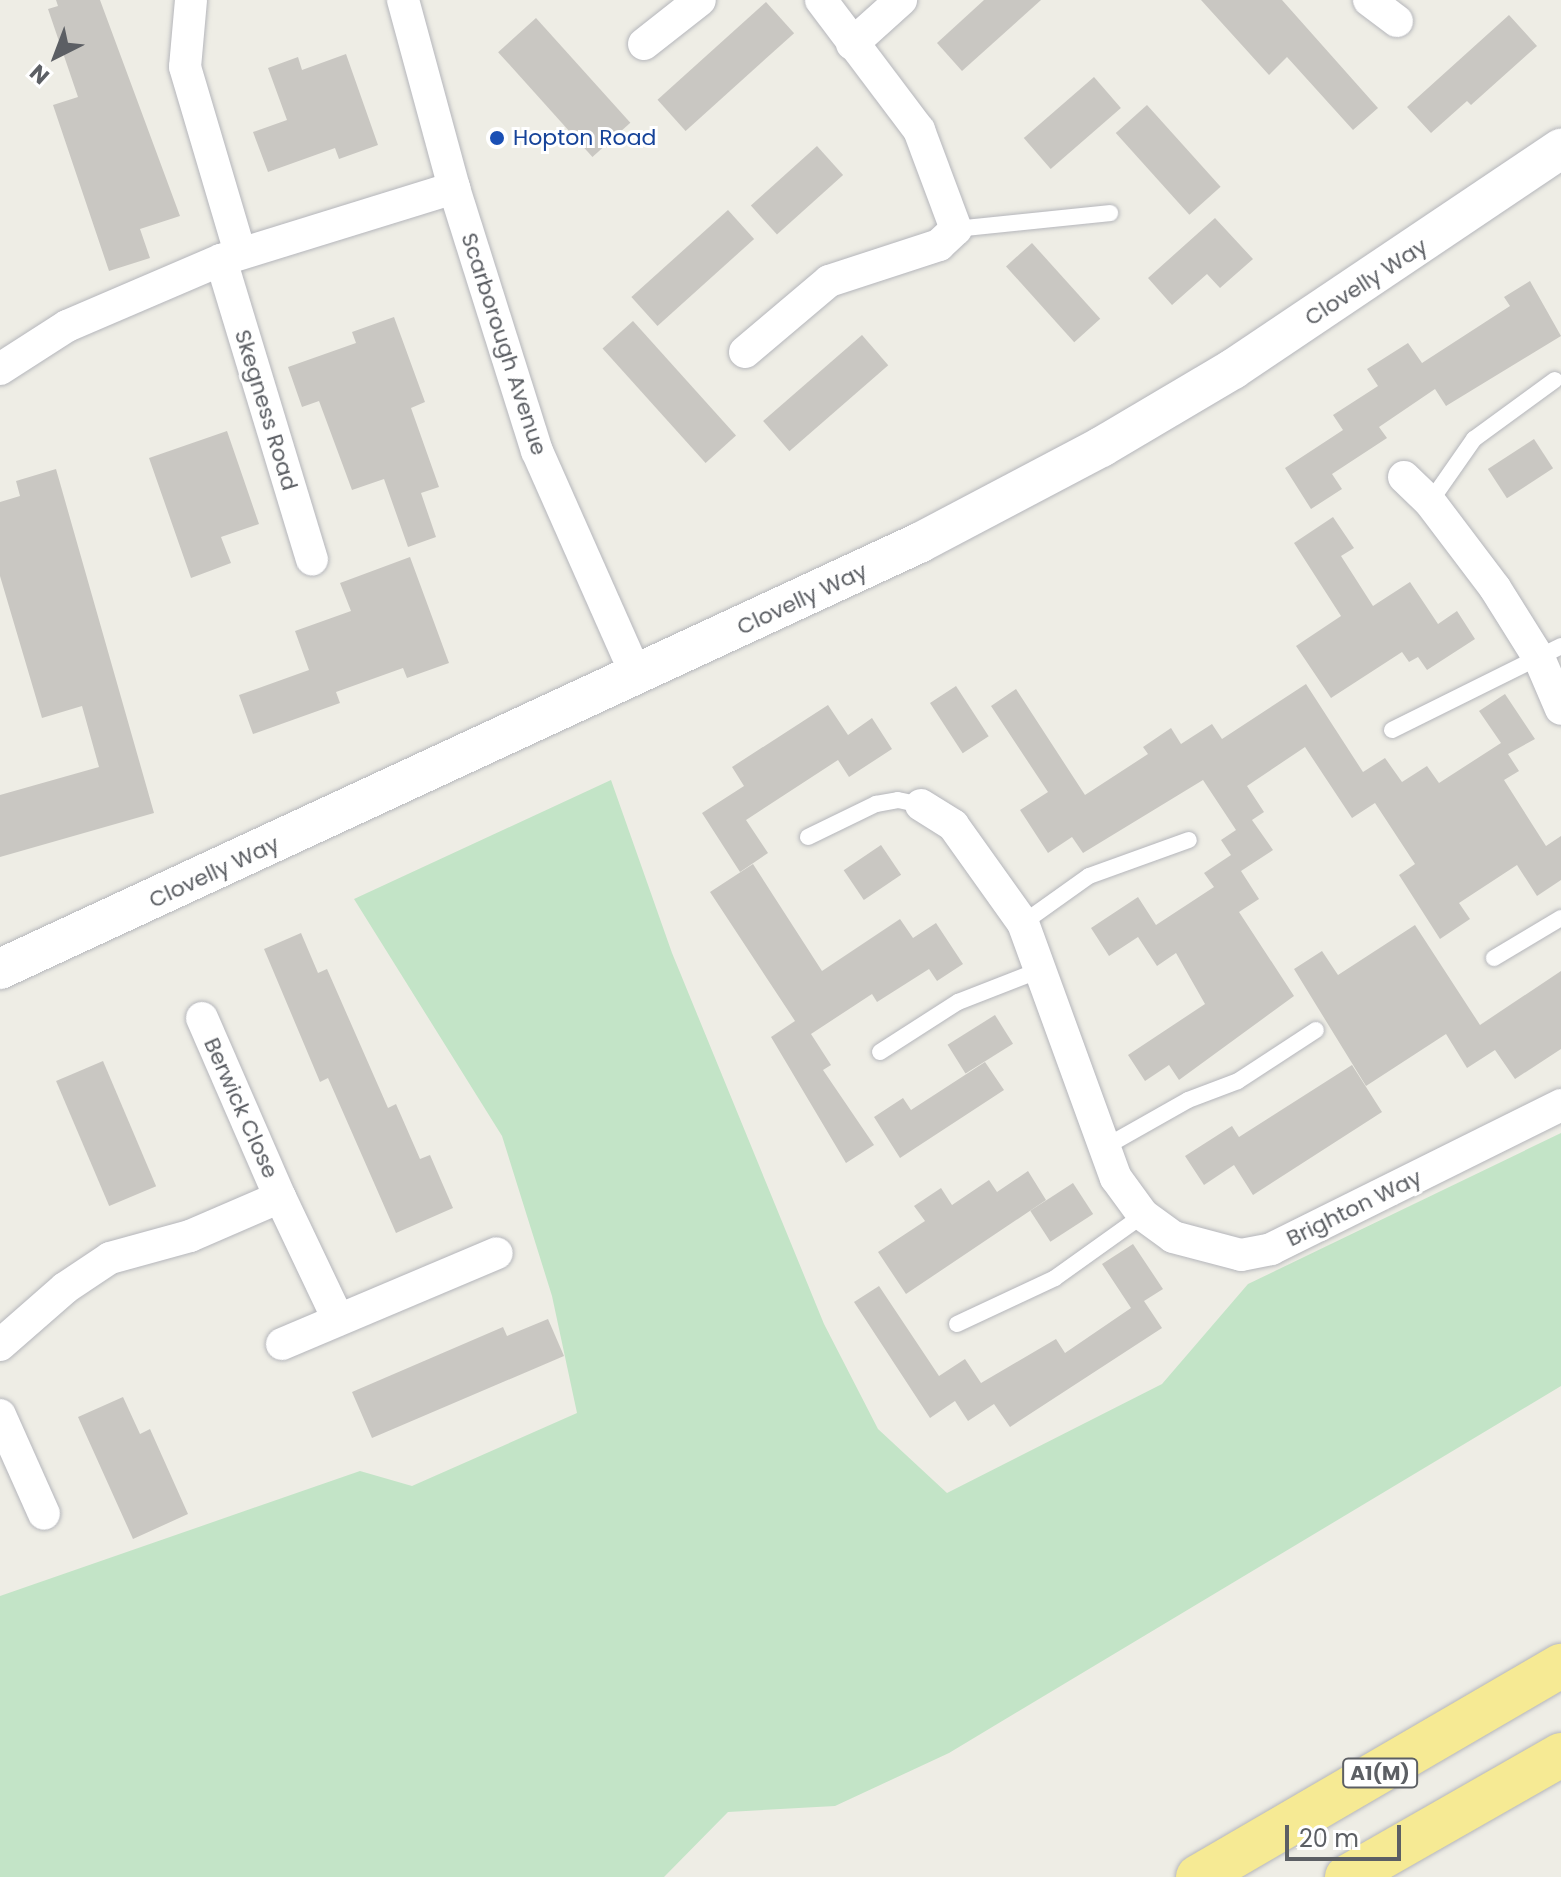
<!DOCTYPE html>
<html>
<head>
<meta charset="utf-8">
<style>
	body { margin:0 }
	#map { position:relative; width:1561px; height:1877px; overflow:hidden; background:#eeede5; font-family:Poppins,sans-serif }
	div>[style] { position:absolute }
	.green>* { inset:0; background:#c3e4c7 }
	.building>* { inset:0; background:#c9c7c2; transform-origin:0 0 }
	.roads { filter:drop-shadow(0 0 2px #b5b6bb) drop-shadow(0 0 2px #b5b6bb) }
	.service>* { height:16px; margin:-8px; padding:0 8px; transform-origin:8px; border-radius:8px; background:#fff }
	.minor>* { height:32px; margin:-16px; padding:0 16px; transform-origin:16px; border-radius:16px; background:#fff }
	.tertiary>* { height:40px; margin:-20px; padding:0 20px; transform-origin:20px; border-radius:20px; background:#fff }
	.motorway>* { height:44px; margin:-22px; padding:0 22px; transform-origin:22px; border-radius:22px; background:#f6ea94 }
	.dots>* { width:22px; height:22px; translate:-50% -50%; box-sizing:border-box; border:4px solid #fff; border-radius:50% }
	span { translate:-50% -50%; white-space:nowrap; text-align:center; line-height:1.15; -webkit-text-stroke:6px #fff; paint-order:stroke }
	.shield-label span { padding:2px 6px; background:#fff; border:2px solid; border-radius:6px; -webkit-text-stroke-width:0 }
	.shield-label { font-size:20px; color:#5c5f64; font-weight:700 }
	.transit-label { font-size:22px; color:#164399 }
	.left { translate:0 -50%; text-align:left }
	.street-label { font-size:22px; color:#5c5f64 }
	.north { position:absolute; left:16px; top:16px; width:80px; height:80px; -webkit-text-stroke:6px #fff; paint-order:stroke; rotate:222deg; font-size:22px; font-weight:700; line-height:32px; text-align:center; color:#5c5f64 }
	.north::after { content:''; display:block; margin:auto; width:28px; height:36px; background:#5c5f64; clip-path:polygon(50% 0,100% 100%,50% 72%,0 100%) }
	.scale { position:absolute; left:1285px; top:1825px; width:116px; height:36px; box-sizing:border-box; border:4px solid #5c5f64; border-top:0; padding-left:10px; font-size:24px; line-height:28px; white-space:nowrap; color:#5c5f64; -webkit-text-stroke:6px #fff; paint-order:stroke }
</style>
</head>
<body>
<div id="map">
	<div class="green">
		<div style="clip-path:polygon(611px 780px,672px 953px,824px 1324px,878px 1429px,947px 1493px,1162px 1384px,1248px 1284px,1561px 1133px,1561px 1386px,949px 1753px,835px 1806px,728px 1812px,664px 1877px,0 1877px,0 1596px,360px 1471px,412px 1486px,577px 1413px,552px 1296px,502px 1136px,354px 899px)"></div>
	</div>
	<div class="building">
		<div style="clip-path:polygon(56px 0,100px 0,180px 216px,140px 229px,150px 258px,109px 271px,53px 105px,78px 97px,48px 9px,58px 6px)"></div>
		<div style="clip-path:polygon(984px 0,1041px 0,962px 71px,937px 43px)"></div>
		<div style="clip-path:polygon(1201px 0,1282px 0,1378px 108px,1353px 130px,1287px 57px,1269px 75px)"></div>
		<div style="left:766px;top:2px;width:42px;height:146px;rotate:48deg"></div>
		<div style="clip-path:polygon(1509px 15px,1537px 46px,1471px 105px,1467px 101px,1431px 133px,1407px 107px)"></div>
		<div style="left:536px;top:18px;width:141px;height:51px;rotate:48deg"></div>
		<div style="clip-path:polygon(346px 54px,378px 145px,339px 159px,335px 148px,268px 172px,253px 132px,287px 120px,268px 68px,298px 57px,302px 70px)"></div>
		<div style="left:1094px;top:77px;width:41px;height:93px;rotate:49deg"></div>
		<div style="left:1147px;top:105px;width:110px;height:42px;rotate:48deg"></div>
		<div style="left:817px;top:146px;width:39px;height:89px;rotate:48deg"></div>
		<div style="left:728px;top:210px;width:39px;height:130px;rotate:48deg"></div>
		<div style="clip-path:polygon(1215px 218px,1253px 259px,1220px 288px,1207px 274px,1172px 305px,1148px 278px)"></div>
		<div style="left:1032px;top:243px;width:102px;height:35px;rotate:48deg"></div>
		<div style="clip-path:polygon(1530px 281px,1561px 336px,1446px 406px,1435px 389px,1379px 427px,1387px 438px,1332px 474px,1342px 489px,1311px 509px,1285px 468px,1343px 430px,1333px 415px,1378px 386px,1367px 369px,1408px 343px,1422px 363px,1510px 306px,1504px 297px)"></div>
		<div style="clip-path:polygon(394px 317px,425px 402px,411px 408px,439px 487px,421px 493px,436px 537px,408px 547px,384px 479px,352px 490px,319px 401px,302px 407px,288px 367px,356px 343px,352px 332px)"></div>
		<div style="left:633px;top:321px;width:154px;height:41px;rotate:48deg"></div>
		<div style="left:862px;top:335px;width:40px;height:131px;rotate:49deg"></div>
		<div style="clip-path:polygon(227px 431px,259px 524px,221px 537px,231px 563px,191px 578px,149px 458px)"></div>
		<div style="left:1534px;top:439px;width:35px;height:55px;rotate:57deg"></div>
		<div style="clip-path:polygon(56px 469px,154px 813px,0 857px,0 795px,99px 767px,82px 706px,42px 718px,0 576px,0 502px,20px 496px,16px 481px)"></div>
		<div style="clip-path:polygon(1333px 517px,1354px 548px,1341px 556px,1373px 606px,1410px 582px,1438px 624px,1457px 611px,1475px 639px,1427px 670px,1418px 657px,1409px 662px,1402px 652px,1331px 698px,1296px 646px,1341px 616px,1294px 543px)"></div>
		<div style="clip-path:polygon(410px 557px,449px 663px,407px 678px,403px 668px,336px 692px,340px 703px,253px 734px,239px 695px,309px 670px,295px 631px,351px 611px,340px 583px)"></div>
		<div style="clip-path:polygon(1306px 684px,1363px 772px,1385px 758px,1402px 782px,1427px 766px,1439px 783px,1501px 743px,1479px 711px,1505px 694px,1535px 739px,1508px 754px,1519px 771px,1504px 780px,1546px 846px,1561px 836px,1561px 880px,1537px 896px,1517px 865px,1459px 903px,1470px 919px,1440px 939px,1399px 875px,1415px 864px,1375px 803px,1352px 818px,1305px 747px,1247px 786px,1264px 812px,1252px 820px,1273px 850px,1241px 871px,1259px 899px,1239px 912px,1294px 996px,1179px 1080px,1169px 1065px,1145px 1081px,1128px 1055px,1205px 1004px,1176px 953px,1157px 966px,1138px 937px,1109px 956px,1091px 928px,1138px 897px,1156px 925px,1214px 887px,1204px 873px,1231px 855px,1221px 840px,1236px 830px,1203px 780px,1083px 853px,1072px 837px,1048px 853px,1020px 810px,1048px 792px,991px 706px,1016px 689px,1085px 795px,1148px 754px,1143px 747px,1171px 728px,1181px 744px,1212px 724px,1222px 739px)"></div>
		<div style="left:956px;top:686px;width:60px;height:31px;rotate:57deg"></div>
		<div style="clip-path:polygon(828px 705px,848px 735px,872px 718px,892px 749px,849px 777px,838px 760px,746px 820px,768px 853px,740px 872px,702px 813px,744px 786px,732px 767px)"></div>
		<div style="left:881px;top:845px;width:36px;height:45px;rotate:56deg"></div>
		<div style="clip-path:polygon(753px 864px,822px 971px,900px 919px,913px 938px,936px 923px,963px 964px,937px 981px,929px 969px,877px 1002px,872px 994px,811px 1034px,831px 1065px,823px 1070px,874px 1145px,846px 1163px,771px 1037px,795px 1021px,710px 892px)"></div>
		<div style="clip-path:polygon(1415px 925px,1480px 1025px,1561px 971px,1561px 1049px,1515px 1079px,1495px 1050px,1467px 1068px,1446px 1034px,1366px 1086px,1294px 969px,1322px 951px,1338px 975px)"></div>
		<div style="clip-path:polygon(301px 933px,318px 973px,327px 969px,388px 1108px,396px 1104px,420px 1159px,430px 1155px,453px 1208px,396px 1233px,328px 1078px,320px 1082px,264px 949px)"></div>
		<div style="left:995px;top:1015px;width:34px;height:56px;rotate:58deg"></div>
		<div style="left:103px;top:1061px;width:136px;height:51px;rotate:67deg"></div>
		<div style="clip-path:polygon(985px 1062px,1004px 1090px,900px 1158px,874px 1117px,903px 1098px,911px 1110px)"></div>
		<div style="clip-path:polygon(1352px 1065px,1382px 1112px,1253px 1195px,1234px 1165px,1204px 1185px,1185px 1156px,1232px 1126px,1239px 1137px)"></div>
		<div style="clip-path:polygon(1028px 1171px,1046px 1200px,906px 1294px,878px 1252px,925px 1221px,914px 1206px,941px 1188px,952px 1205px,989px 1180px,997px 1192px)"></div>
		<div style="left:1073px;top:1183px;width:37px;height:51px;rotate:57deg"></div>
		<div style="clip-path:polygon(1133px 1244px,1163px 1289px,1144px 1301px,1162px 1328px,1010px 1427px,994px 1404px,968px 1421px,955px 1401px,930px 1418px,854px 1302px,879px 1286px,939px 1376px,965px 1359px,981px 1383px,1056px 1339px,1065px 1353px,1131px 1308px,1102px 1264px)"></div>
		<div style="clip-path:polygon(548px 1319px,564px 1356px,372px 1438px,352px 1392px,503px 1327px,507px 1336px)"></div>
		<div style="clip-path:polygon(123px 1397px,140px 1434px,150px 1429px,188px 1514px,133px 1539px,78px 1417px)"></div>
	</div>
	<div class="roads">
		<div class="service">
			<div style="left:956px;top:229px;width:155px;rotate:-5.9deg"></div>
			<div style="left:1430px;top:502px;width:77px;rotate:-55.1deg"></div>
			<div style="left:1474px;top:439px;width:100px;rotate:-36.1deg"></div>
			<div style="left:1392px;top:730px;width:189px;rotate:-26.4deg"></div>
			<div style="left:808px;top:837px;width:76px;rotate:-25.9deg"></div>
			<div style="left:876px;top:804px;width:22px;rotate:-10deg"></div>
			<div style="left:898px;top:800px;width:24px;rotate:12deg"></div>
			<div style="left:1023px;top:923px;width:81px;rotate:-35.5deg"></div>
			<div style="left:1089px;top:876px;width:106px;rotate:-19.8deg"></div>
			<div style="left:1494px;top:958px;width:78px;rotate:-30.8deg"></div>
			<div style="left:880px;top:1052px;width:93px;rotate:-32.7deg"></div>
			<div style="left:958px;top:1002px;width:88px;rotate:-21.3deg"></div>
			<div style="left:1105px;top:1147px;width:95px;rotate:-29.5deg"></div>
			<div style="left:1188px;top:1100px;width:53px;rotate:-20.8deg"></div>
			<div style="left:1238px;top:1081px;width:93px;rotate:-33.2deg"></div>
			<div style="left:957px;top:1324px;width:108px;rotate:-25.1deg"></div>
			<div style="left:1055px;top:1278px;width:108px;rotate:-35.6deg"></div>
		</div>
		<div class="minor">
			<div style="left:191px;top:0;width:67px;rotate:95.1deg"></div>
			<div style="left:185px;top:67px;width:194px;rotate:73.5deg"></div>
			<div style="left:403px;top:0;width:195px;rotate:74.8deg"></div>
			<div style="left:454px;top:188px;width:276px;rotate:72.5deg"></div>
			<div style="left:537px;top:451px;width:247px;rotate:66.1deg"></div>
			<div style="left:1369px;top:0;width:35px;rotate:37deg"></div>
			<div style="left:644px;top:44px;width:71px;rotate:-38.2deg"></div>
			<div style="left:852px;top:44px;width:66px;rotate:-41.9deg"></div>
			<div style="left:221px;top:260px;width:313px;rotate:73.1deg"></div>
			<div style="left:745px;top:352px;width:110px;rotate:-40.2deg"></div>
			<div style="left:829px;top:281px;width:116px;rotate:-18.1deg"></div>
			<div style="left:939px;top:245px;width:23px;rotate:-43deg"></div>
			<div style="left:956px;top:229px;width:106px;rotate:-110.5deg"></div>
			<div style="left:919px;top:130px;width:163px;rotate:-127deg"></div>
			<div style="left:0;top:369px;width:80px;rotate:-32.7deg"></div>
			<div style="left:67px;top:326px;width:168px;rotate:-23.2deg"></div>
			<div style="left:221px;top:260px;width:244px;rotate:-17.2deg"></div>
			<div style="left:1404px;top:477px;width:36px;rotate:44deg"></div>
			<div style="left:1430px;top:502px;width:108px;rotate:52.9deg"></div>
			<div style="left:1495px;top:588px;width:85px;rotate:58deg"></div>
			<div style="left:1540px;top:660px;width:53px;rotate:66.8deg"></div>
			<div style="left:921px;top:805px;width:38px;rotate:32deg"></div>
			<div style="left:953px;top:825px;width:120px;rotate:54.5deg"></div>
			<div style="left:1023px;top:923px;width:271px;rotate:70deg"></div>
			<div style="left:1116px;top:1178px;width:46px;rotate:53.9deg"></div>
			<div style="left:1143px;top:1215px;width:37px;rotate:36deg"></div>
			<div style="left:1173px;top:1237px;width:70px;rotate:14.8deg"></div>
			<div style="left:1241px;top:1255px;width:31px;rotate:-11deg"></div>
			<div style="left:1271px;top:1249px;width:324px;rotate:-26.4deg"></div>
			<div style="left:202px;top:1018px;width:195px;rotate:66.5deg"></div>
			<div style="left:282px;top:1344px;width:233px;rotate:-22.9deg"></div>
			<div style="left:0;top:1345px;width:86px;rotate:-41.2deg"></div>
			<div style="left:65px;top:1288px;width:54px;rotate:-33.7deg"></div>
			<div style="left:110px;top:1258px;width:83px;rotate:-15.4deg"></div>
			<div style="left:190px;top:1236px;width:98px;rotate:-23.4deg"></div>
			<div style="left:280px;top:1197px;width:135px;rotate:64.6deg"></div>
			<div style="left:0;top:1415px;width:108px;rotate:66deg"></div>
		</div>
		<div class="tertiary">
			<div style="left:0;top:969px;width:1013px;rotate:-24.87deg"></div>
			<div style="left:919px;top:543px;width:206px;rotate:-27.8deg"></div>
			<div style="left:1101px;top:447px;width:153px;rotate:-30.6deg"></div>
			<div style="left:1233px;top:369px;width:395px;rotate:-33.9deg"></div>
		</div>
		<div class="motorway">
			<div style="left:1198px;top:1877px;width:420px;rotate:-30.2deg"></div>
			<div style="left:1347px;top:1877px;width:246px;rotate:-29.7deg"></div>
		</div>
	</div>
	<div class="dots">
		<div style="left:497px;top:138px;background:#1a4fb4"></div>
	</div>
	<div class="shield-label">
		<span style="left:1380px;top:1773px">A1(M)</span>
	</div>
	<div class="transit-label">
		<span class="left" style="left:513px;top:138px">Hopton Road</span>
	</div>
	<div class="street-label">
		<span style="left:1366px;top:282px;rotate:-33deg">Clovelly Way</span>
		<span style="left:504px;top:344px;rotate:72deg">Scarborough Avenue</span>
		<span style="left:266px;top:410px;rotate:73deg">Skegness Road</span>
		<span style="left:802px;top:599px;rotate:-25deg">Clovelly Way</span>
		<span style="left:214px;top:872px;rotate:-25deg">Clovelly Way</span>
		<span style="left:241px;top:1108px;rotate:66deg">Berwick Close</span>
		<span style="left:1354px;top:1208px;rotate:-26deg">Brighton Way</span>
	</div>
	<div class="north">N</div>
	<div class="scale">20 m</div>
</div>
</body>
</html>
